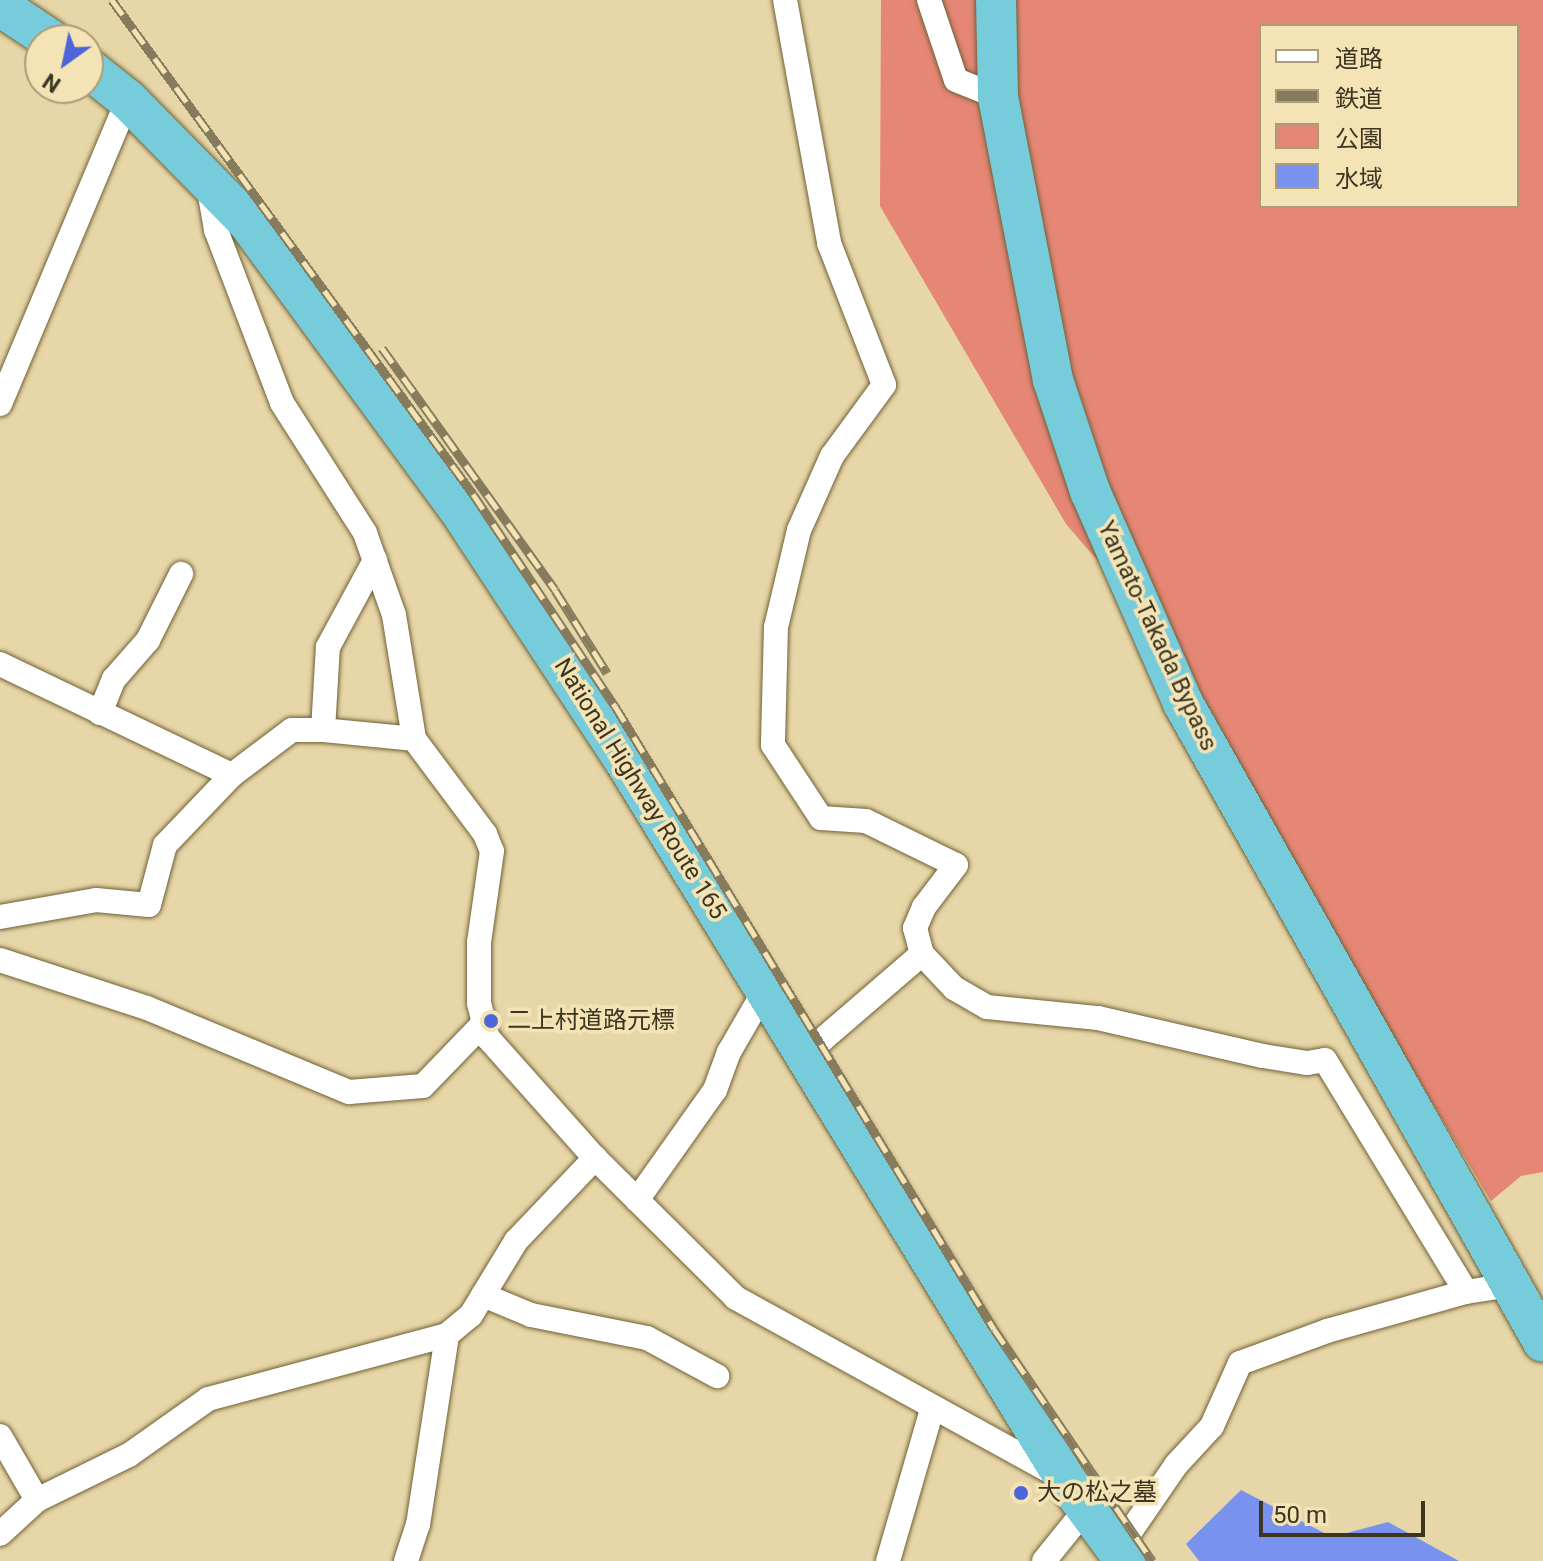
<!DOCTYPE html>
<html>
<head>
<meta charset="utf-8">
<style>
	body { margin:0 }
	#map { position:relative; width:1543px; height:1561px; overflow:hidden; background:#e7d6a7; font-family:Roboto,"Noto Sans JP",sans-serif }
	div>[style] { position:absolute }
	.green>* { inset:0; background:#e68675 }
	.water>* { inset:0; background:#7992ed }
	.roads { filter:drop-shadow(0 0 2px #706136) drop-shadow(0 0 2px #706136) }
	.minor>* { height:24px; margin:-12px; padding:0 12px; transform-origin:12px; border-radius:12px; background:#fff }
	.trunk>* { height:40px; margin:-20px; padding:0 20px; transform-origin:20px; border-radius:20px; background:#77ccdc }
	.rail>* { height:9px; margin-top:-4.5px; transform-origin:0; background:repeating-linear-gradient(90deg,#f4e3b4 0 18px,#867b5c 0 36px); box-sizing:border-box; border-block:2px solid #867b5c }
	.dots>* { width:22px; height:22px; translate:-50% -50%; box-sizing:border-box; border:4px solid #f4e3b4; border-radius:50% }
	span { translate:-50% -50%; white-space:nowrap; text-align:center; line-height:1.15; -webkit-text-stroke:7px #f4e3b4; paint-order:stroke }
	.street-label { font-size:24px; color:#3c3522 }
	.poi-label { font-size:24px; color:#3c3522 }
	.left { translate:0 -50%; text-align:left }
	.legend { position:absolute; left:1259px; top:24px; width:260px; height:184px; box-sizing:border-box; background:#f4e3b4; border:2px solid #aa9d7a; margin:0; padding:10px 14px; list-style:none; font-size:24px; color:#3c3522 }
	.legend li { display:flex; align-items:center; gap:16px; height:40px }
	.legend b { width:40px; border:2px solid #aa9d7a }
	.north { position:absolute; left:24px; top:24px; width:80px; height:80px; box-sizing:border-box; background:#f4e3b4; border:2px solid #aa9d7a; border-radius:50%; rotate:213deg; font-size:22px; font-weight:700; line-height:32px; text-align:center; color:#3c3522 }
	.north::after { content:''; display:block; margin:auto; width:28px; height:36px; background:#4e65da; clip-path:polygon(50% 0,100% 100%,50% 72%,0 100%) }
	.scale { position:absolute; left:1259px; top:1501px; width:166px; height:36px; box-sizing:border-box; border:4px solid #3c3522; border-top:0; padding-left:10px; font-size:24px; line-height:28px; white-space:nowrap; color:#3c3522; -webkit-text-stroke:6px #f4e3b4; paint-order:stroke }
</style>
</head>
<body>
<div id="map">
	<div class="green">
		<div style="clip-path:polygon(evenodd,881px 0,1543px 0,1543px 1172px,1521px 1176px,1491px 1201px,1345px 956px,1179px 655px,1066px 524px,880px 206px,881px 0,1261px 26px,1517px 26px,1517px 206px,1261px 206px,1261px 26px)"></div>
	</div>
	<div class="water">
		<div style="clip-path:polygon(1241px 1490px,1332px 1537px,1388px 1522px,1459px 1561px,1199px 1561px,1186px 1544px)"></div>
	</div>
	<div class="roads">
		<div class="minor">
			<div style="left:785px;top:0;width:247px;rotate:79.7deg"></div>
			<div style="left:829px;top:243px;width:152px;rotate:68.8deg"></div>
			<div style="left:884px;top:385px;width:88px;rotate:126.2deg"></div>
			<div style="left:832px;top:456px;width:81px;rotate:114deg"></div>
			<div style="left:799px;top:530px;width:100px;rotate:103.3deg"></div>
			<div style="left:776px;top:627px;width:118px;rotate:91.5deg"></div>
			<div style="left:773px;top:745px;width:87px;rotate:56.7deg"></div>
			<div style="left:821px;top:818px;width:45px;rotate:3.8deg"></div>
			<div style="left:866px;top:821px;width:100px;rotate:26.1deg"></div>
			<div style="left:956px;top:865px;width:53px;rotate:127.3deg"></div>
			<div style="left:924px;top:907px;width:23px;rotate:113deg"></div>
			<div style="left:915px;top:928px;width:27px;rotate:75deg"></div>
			<div style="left:922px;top:954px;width:47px;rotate:46.7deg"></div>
			<div style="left:954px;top:988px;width:38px;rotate:30deg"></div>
			<div style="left:987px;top:1007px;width:112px;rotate:5.7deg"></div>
			<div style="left:1098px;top:1018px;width:169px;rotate:13deg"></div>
			<div style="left:1263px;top:1056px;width:45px;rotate:9deg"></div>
			<div style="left:1307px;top:1063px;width:18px;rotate:-9deg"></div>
			<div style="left:1325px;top:1060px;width:271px;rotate:58.7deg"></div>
			<div style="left:929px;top:0;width:84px;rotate:71.4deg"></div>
			<div style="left:956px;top:80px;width:45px;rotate:22deg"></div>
			<div style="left:208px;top:184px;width:47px;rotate:80.1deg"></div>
			<div style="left:216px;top:230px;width:185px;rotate:69.1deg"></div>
			<div style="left:282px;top:403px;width:154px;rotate:57.4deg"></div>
			<div style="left:365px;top:533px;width:87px;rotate:70.5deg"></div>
			<div style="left:394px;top:615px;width:126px;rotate:80.8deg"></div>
			<div style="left:414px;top:739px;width:119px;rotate:53.2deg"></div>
			<div style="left:485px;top:834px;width:18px;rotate:68deg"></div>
			<div style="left:492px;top:851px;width:92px;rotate:98.1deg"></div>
			<div style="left:479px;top:942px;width:61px;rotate:90deg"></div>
			<div style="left:479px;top:1003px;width:36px;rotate:76deg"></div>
			<div style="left:488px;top:1038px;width:161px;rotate:48.3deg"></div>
			<div style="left:595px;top:1158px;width:199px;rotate:44.8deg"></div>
			<div style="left:736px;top:1298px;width:370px;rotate:28.9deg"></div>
			<div style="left:0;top:404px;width:330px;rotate:-67.2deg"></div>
			<div style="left:0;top:664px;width:257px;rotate:25.6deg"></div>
			<div style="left:232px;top:775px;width:75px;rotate:-36.9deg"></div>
			<div style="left:292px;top:730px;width:31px"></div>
			<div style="left:323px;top:730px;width:83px;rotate:-86.6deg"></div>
			<div style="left:328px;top:647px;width:99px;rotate:-61.6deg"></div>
			<div style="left:100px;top:713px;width:37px;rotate:-68deg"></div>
			<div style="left:114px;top:679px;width:52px;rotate:-48.9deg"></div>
			<div style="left:148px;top:640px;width:74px;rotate:-63.4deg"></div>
			<div style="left:323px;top:730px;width:91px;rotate:5.6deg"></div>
			<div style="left:0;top:917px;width:97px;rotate:-10deg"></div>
			<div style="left:96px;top:900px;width:53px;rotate:5.4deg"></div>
			<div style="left:149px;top:905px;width:62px;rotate:-75.1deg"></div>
			<div style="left:165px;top:845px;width:97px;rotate:-46.3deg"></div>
			<div style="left:0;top:960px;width:155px;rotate:18.1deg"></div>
			<div style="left:147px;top:1008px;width:219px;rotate:22.6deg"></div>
			<div style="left:349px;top:1092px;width:74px;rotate:-4.6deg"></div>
			<div style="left:423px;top:1086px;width:85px;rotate:-46deg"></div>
			<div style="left:801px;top:1049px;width:23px;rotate:-23deg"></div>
			<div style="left:822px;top:1040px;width:132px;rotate:-40.7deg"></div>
			<div style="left:637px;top:1200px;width:135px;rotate:-54.7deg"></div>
			<div style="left:715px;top:1090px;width:40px;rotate:-69.8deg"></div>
			<div style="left:729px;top:1052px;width:72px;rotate:-59.9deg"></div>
			<div style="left:483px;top:1295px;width:52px;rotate:22.6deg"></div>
			<div style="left:531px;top:1315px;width:118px;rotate:11.2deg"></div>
			<div style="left:647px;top:1338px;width:80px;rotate:28.5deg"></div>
			<div style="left:0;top:1436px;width:74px;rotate:60deg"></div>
			<div style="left:0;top:1534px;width:50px;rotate:-42.6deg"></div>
			<div style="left:37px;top:1500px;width:102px;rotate:-26.1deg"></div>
			<div style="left:129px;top:1455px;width:97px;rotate:-35.3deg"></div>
			<div style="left:208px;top:1399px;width:247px;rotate:-15deg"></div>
			<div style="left:447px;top:1335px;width:31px;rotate:-40deg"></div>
			<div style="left:471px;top:1315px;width:87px;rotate:-58.7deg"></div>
			<div style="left:516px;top:1241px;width:115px;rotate:-46.4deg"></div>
			<div style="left:1117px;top:1551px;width:104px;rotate:-55.5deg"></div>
			<div style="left:1176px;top:1465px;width:53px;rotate:-47.3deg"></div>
			<div style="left:1212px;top:1426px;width:69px;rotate:-66deg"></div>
			<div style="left:1240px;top:1363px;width:93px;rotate:-20.2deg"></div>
			<div style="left:1327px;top:1331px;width:144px;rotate:-15.7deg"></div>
			<div style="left:1466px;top:1292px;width:45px;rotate:-9deg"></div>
			<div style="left:406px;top:1561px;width:38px;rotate:-72deg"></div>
			<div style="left:418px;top:1525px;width:192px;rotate:-81.3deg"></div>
			<div style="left:888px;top:1561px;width:157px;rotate:-73.8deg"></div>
			<div style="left:1044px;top:1561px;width:67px;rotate:-51.1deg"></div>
		</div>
		<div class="trunk">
			<div style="left:996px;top:0;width:97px;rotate:88.8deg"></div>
			<div style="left:998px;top:97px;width:288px;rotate:79deg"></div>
			<div style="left:1053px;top:380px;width:117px;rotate:71.6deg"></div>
			<div style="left:1090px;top:491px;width:232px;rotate:66.3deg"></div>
			<div style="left:1183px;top:703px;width:733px;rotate:60.6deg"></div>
			<div style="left:0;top:6px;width:61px;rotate:33.7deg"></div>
			<div style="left:88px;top:68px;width:51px;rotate:38.7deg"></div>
			<div style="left:128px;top:100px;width:170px;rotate:45.5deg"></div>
			<div style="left:247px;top:221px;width:353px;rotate:53.7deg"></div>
			<div style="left:456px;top:505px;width:303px;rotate:56.6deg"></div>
			<div style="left:623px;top:758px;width:846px;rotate:58.49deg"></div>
			<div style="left:1065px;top:1479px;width:102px;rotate:53.8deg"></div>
		</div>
	</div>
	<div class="rail">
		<div style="left:112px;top:0;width:612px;rotate:53.84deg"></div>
		<div style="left:473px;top:494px;width:255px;rotate:56.2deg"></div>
		<div style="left:615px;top:706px;width:729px;rotate:58.69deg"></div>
		<div style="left:994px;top:1329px;width:281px;rotate:55.7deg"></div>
		<div style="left:382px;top:348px;width:297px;rotate:54.4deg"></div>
		<div style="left:555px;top:590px;width:98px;rotate:57.9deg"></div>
	</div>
	<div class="dots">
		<div style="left:491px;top:1021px;background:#4e65da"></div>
		<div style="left:1021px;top:1493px;background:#4e65da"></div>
	</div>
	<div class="street-label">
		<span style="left:1157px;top:636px;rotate:65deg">Yamato-Takada Bypass</span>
		<span style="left:640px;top:789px;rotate:58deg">National Highway Route 165</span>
	</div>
	<div class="poi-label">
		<span class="left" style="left:507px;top:1021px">二上村道路元標</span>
		<span class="left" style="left:1037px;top:1493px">大の松之墓</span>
	</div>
	<ul class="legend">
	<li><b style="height:10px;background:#fff"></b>道路</li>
	<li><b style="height:10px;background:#867b5c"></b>鉄道</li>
	<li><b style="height:22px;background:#e68675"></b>公園</li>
	<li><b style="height:22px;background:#7992ed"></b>水域</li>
	</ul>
	<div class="north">N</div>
	<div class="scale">50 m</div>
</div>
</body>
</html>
